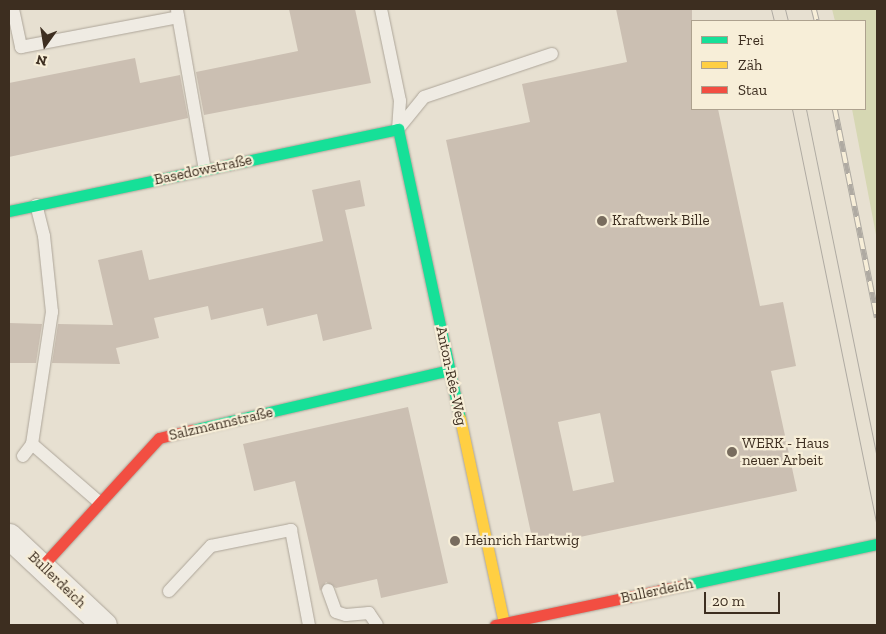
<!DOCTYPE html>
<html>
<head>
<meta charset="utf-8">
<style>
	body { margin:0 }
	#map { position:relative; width:886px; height:634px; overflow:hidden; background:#e7e0d1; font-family:"Zilla Slab",serif }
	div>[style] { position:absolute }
	.green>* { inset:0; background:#d6d7b3 }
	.building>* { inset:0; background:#cbbfb2 }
	.roads { filter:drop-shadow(0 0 1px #ada599) drop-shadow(0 0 1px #ada599) }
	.lane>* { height:12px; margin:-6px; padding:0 6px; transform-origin:6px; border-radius:6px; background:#efebe3 }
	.street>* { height:25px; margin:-12.5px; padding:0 12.5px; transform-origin:12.5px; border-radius:12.5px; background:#efebe3 }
	.fast>* { height:11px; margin:-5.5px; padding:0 5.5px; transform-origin:5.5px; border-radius:5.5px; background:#16e098 }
	.slow>* { height:11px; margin:-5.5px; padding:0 5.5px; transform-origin:5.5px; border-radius:5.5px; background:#ffcf43 }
	.jam>* { height:11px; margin:-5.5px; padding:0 5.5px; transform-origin:5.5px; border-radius:5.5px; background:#f24e42 }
	.tram>* { height:1px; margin:-0.5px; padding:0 0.5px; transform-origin:0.5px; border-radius:0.5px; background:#afaaa2 }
	.rail>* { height:5.5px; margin-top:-2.75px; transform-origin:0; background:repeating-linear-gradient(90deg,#f7eed8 0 11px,#afaaa2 0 22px); box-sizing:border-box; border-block:1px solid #afaaa2 }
	.dots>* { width:14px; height:14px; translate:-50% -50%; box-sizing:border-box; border:2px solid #f7eed8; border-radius:50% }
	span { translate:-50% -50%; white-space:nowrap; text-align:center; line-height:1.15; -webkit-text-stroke:4.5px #f7eed8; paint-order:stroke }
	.street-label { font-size:15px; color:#3d2e20 }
	.poi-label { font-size:15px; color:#3d2e20 }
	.left { translate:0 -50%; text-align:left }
	.frame { position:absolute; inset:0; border:10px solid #3d2e20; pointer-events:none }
	.legend { position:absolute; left:691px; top:20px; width:175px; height:90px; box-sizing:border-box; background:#f7eed8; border:1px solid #ada18e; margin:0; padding:6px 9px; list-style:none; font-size:15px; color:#3d2e20 }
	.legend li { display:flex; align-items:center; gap:10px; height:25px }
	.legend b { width:25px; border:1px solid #ada18e }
	.north { position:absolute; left:20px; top:20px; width:50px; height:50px; -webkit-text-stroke:4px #f7eed8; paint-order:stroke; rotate:193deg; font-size:14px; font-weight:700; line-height:20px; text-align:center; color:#3d2e20 }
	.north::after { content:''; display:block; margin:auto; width:18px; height:22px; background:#3d2e20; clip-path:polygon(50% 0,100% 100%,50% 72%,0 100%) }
	.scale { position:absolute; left:704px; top:592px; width:76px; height:22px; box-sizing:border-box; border:2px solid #3d2e20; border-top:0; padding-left:6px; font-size:15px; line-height:18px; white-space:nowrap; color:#3d2e20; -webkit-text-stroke:4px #f7eed8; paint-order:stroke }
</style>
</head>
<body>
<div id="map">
	<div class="green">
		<div style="clip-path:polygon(832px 9px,877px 9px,877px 240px,852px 109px,865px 109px,865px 21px,835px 21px)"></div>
	</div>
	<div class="building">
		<div style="clip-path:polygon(289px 9px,355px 9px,371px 83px,204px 115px,196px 72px,298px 51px)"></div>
		<div style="clip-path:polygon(evenodd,616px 9px,692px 9px,692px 109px,718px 109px,760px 306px,783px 302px,796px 366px,771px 371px,797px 491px,547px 544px,531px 533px,446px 140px,530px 122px,522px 84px,627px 62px,616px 9px,600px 413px,614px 482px,573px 491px,558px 422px,600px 413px)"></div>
		<div style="clip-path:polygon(135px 58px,140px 83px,180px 75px,188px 118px,9px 157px,9px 83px)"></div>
		<div style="clip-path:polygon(360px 180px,365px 206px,345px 210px,372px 329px,323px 341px,317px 314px,267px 326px,263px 308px,211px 320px,208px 306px,154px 318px,159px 338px,116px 348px,120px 364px,52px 363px,58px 324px,113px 325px,98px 260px,142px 250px,149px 280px,323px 241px,312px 190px)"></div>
		<div style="clip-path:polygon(9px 323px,42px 324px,36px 363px,9px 363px)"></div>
		<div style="clip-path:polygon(408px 407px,448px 583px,381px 598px,377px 579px,336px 588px,326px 582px,320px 591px,295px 481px,254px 491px,243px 444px)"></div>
	</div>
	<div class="roads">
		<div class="lane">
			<div style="left:13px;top:9px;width:39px;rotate:78deg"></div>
			<div style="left:21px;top:47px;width:160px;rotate:-10.8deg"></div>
			<div style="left:381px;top:9px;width:94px;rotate:78.3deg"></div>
			<div style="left:400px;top:101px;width:28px;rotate:94deg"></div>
			<div style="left:177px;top:10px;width:162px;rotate:80.1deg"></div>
			<div style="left:398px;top:129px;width:41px;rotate:-50.9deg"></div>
			<div style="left:424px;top:97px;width:135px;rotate:-18.6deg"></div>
			<div style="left:32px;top:444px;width:134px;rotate:-81.4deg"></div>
			<div style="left:52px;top:312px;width:76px;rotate:-96deg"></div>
			<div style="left:44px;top:236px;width:32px;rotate:-104deg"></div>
			<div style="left:23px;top:456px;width:15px;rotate:-53deg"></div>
			<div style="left:32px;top:444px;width:90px;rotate:40.9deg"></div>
			<div style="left:328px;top:590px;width:23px;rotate:70deg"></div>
			<div style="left:336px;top:612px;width:10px;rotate:17deg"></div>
			<div style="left:346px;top:615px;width:23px;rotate:-5deg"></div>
			<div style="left:369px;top:613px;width:14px;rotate:56deg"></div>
			<div style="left:169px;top:591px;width:62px;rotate:-47deg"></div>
			<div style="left:211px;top:546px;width:82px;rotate:-11.3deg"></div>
			<div style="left:291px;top:530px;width:97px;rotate:79.3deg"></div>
		</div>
		<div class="street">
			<div style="left:9px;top:536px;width:130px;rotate:43.1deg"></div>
		</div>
		<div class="fast">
			<div style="left:9px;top:211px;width:398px;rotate:-11.9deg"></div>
			<div style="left:398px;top:129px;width:296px;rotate:77.9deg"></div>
			<div style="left:192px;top:430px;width:264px;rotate:-13.1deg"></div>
			<div style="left:685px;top:585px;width:196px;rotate:-12.1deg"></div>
		</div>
		<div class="slow">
			<div style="left:460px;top:418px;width:210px;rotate:77.9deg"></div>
		</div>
		<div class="jam">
			<div style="left:43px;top:565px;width:172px;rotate:-47.6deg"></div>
			<div style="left:159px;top:438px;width:34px;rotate:-14deg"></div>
			<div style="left:495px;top:625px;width:194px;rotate:-11.9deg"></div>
		</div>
	</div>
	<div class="tram">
		<div style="left:771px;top:9px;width:12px;rotate:76deg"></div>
		<div style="left:785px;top:9px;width:12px;rotate:76deg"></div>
		<div style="left:792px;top:109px;width:428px;rotate:78.5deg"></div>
		<div style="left:806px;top:109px;width:356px;rotate:78.5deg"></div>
	</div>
	<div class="rail">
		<div style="left:814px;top:9px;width:12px;rotate:76deg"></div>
		<div style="left:835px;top:109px;width:213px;rotate:78.6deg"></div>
	</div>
	<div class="dots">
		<div style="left:602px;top:221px;background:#786c5e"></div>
		<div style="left:732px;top:452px;background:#786c5e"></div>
		<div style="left:455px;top:541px;background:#786c5e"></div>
	</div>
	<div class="street-label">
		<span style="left:203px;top:170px;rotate:-12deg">Basedowstraße</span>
		<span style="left:451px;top:376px;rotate:78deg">Anton-Rée-Weg</span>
		<span style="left:221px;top:424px;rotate:-13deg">Salzmannstraße</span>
		<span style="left:57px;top:580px;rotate:44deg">Bullerdeich</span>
		<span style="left:657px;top:591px;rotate:-12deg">Bullerdeich</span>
	</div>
	<div class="poi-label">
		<span class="left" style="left:612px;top:221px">Kraftwerk Bille</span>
		<span class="left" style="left:742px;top:452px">WERK - Haus<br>neuer Arbeit</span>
		<span class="left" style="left:465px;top:541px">Heinrich Hartwig</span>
	</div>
	<div class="frame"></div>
	<ul class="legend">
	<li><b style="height:6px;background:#16e098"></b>Frei</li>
	<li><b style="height:6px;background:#ffcf43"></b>Zäh</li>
	<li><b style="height:6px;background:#f24e42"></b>Stau</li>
	</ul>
	<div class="north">N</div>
	<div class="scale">20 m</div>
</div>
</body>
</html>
